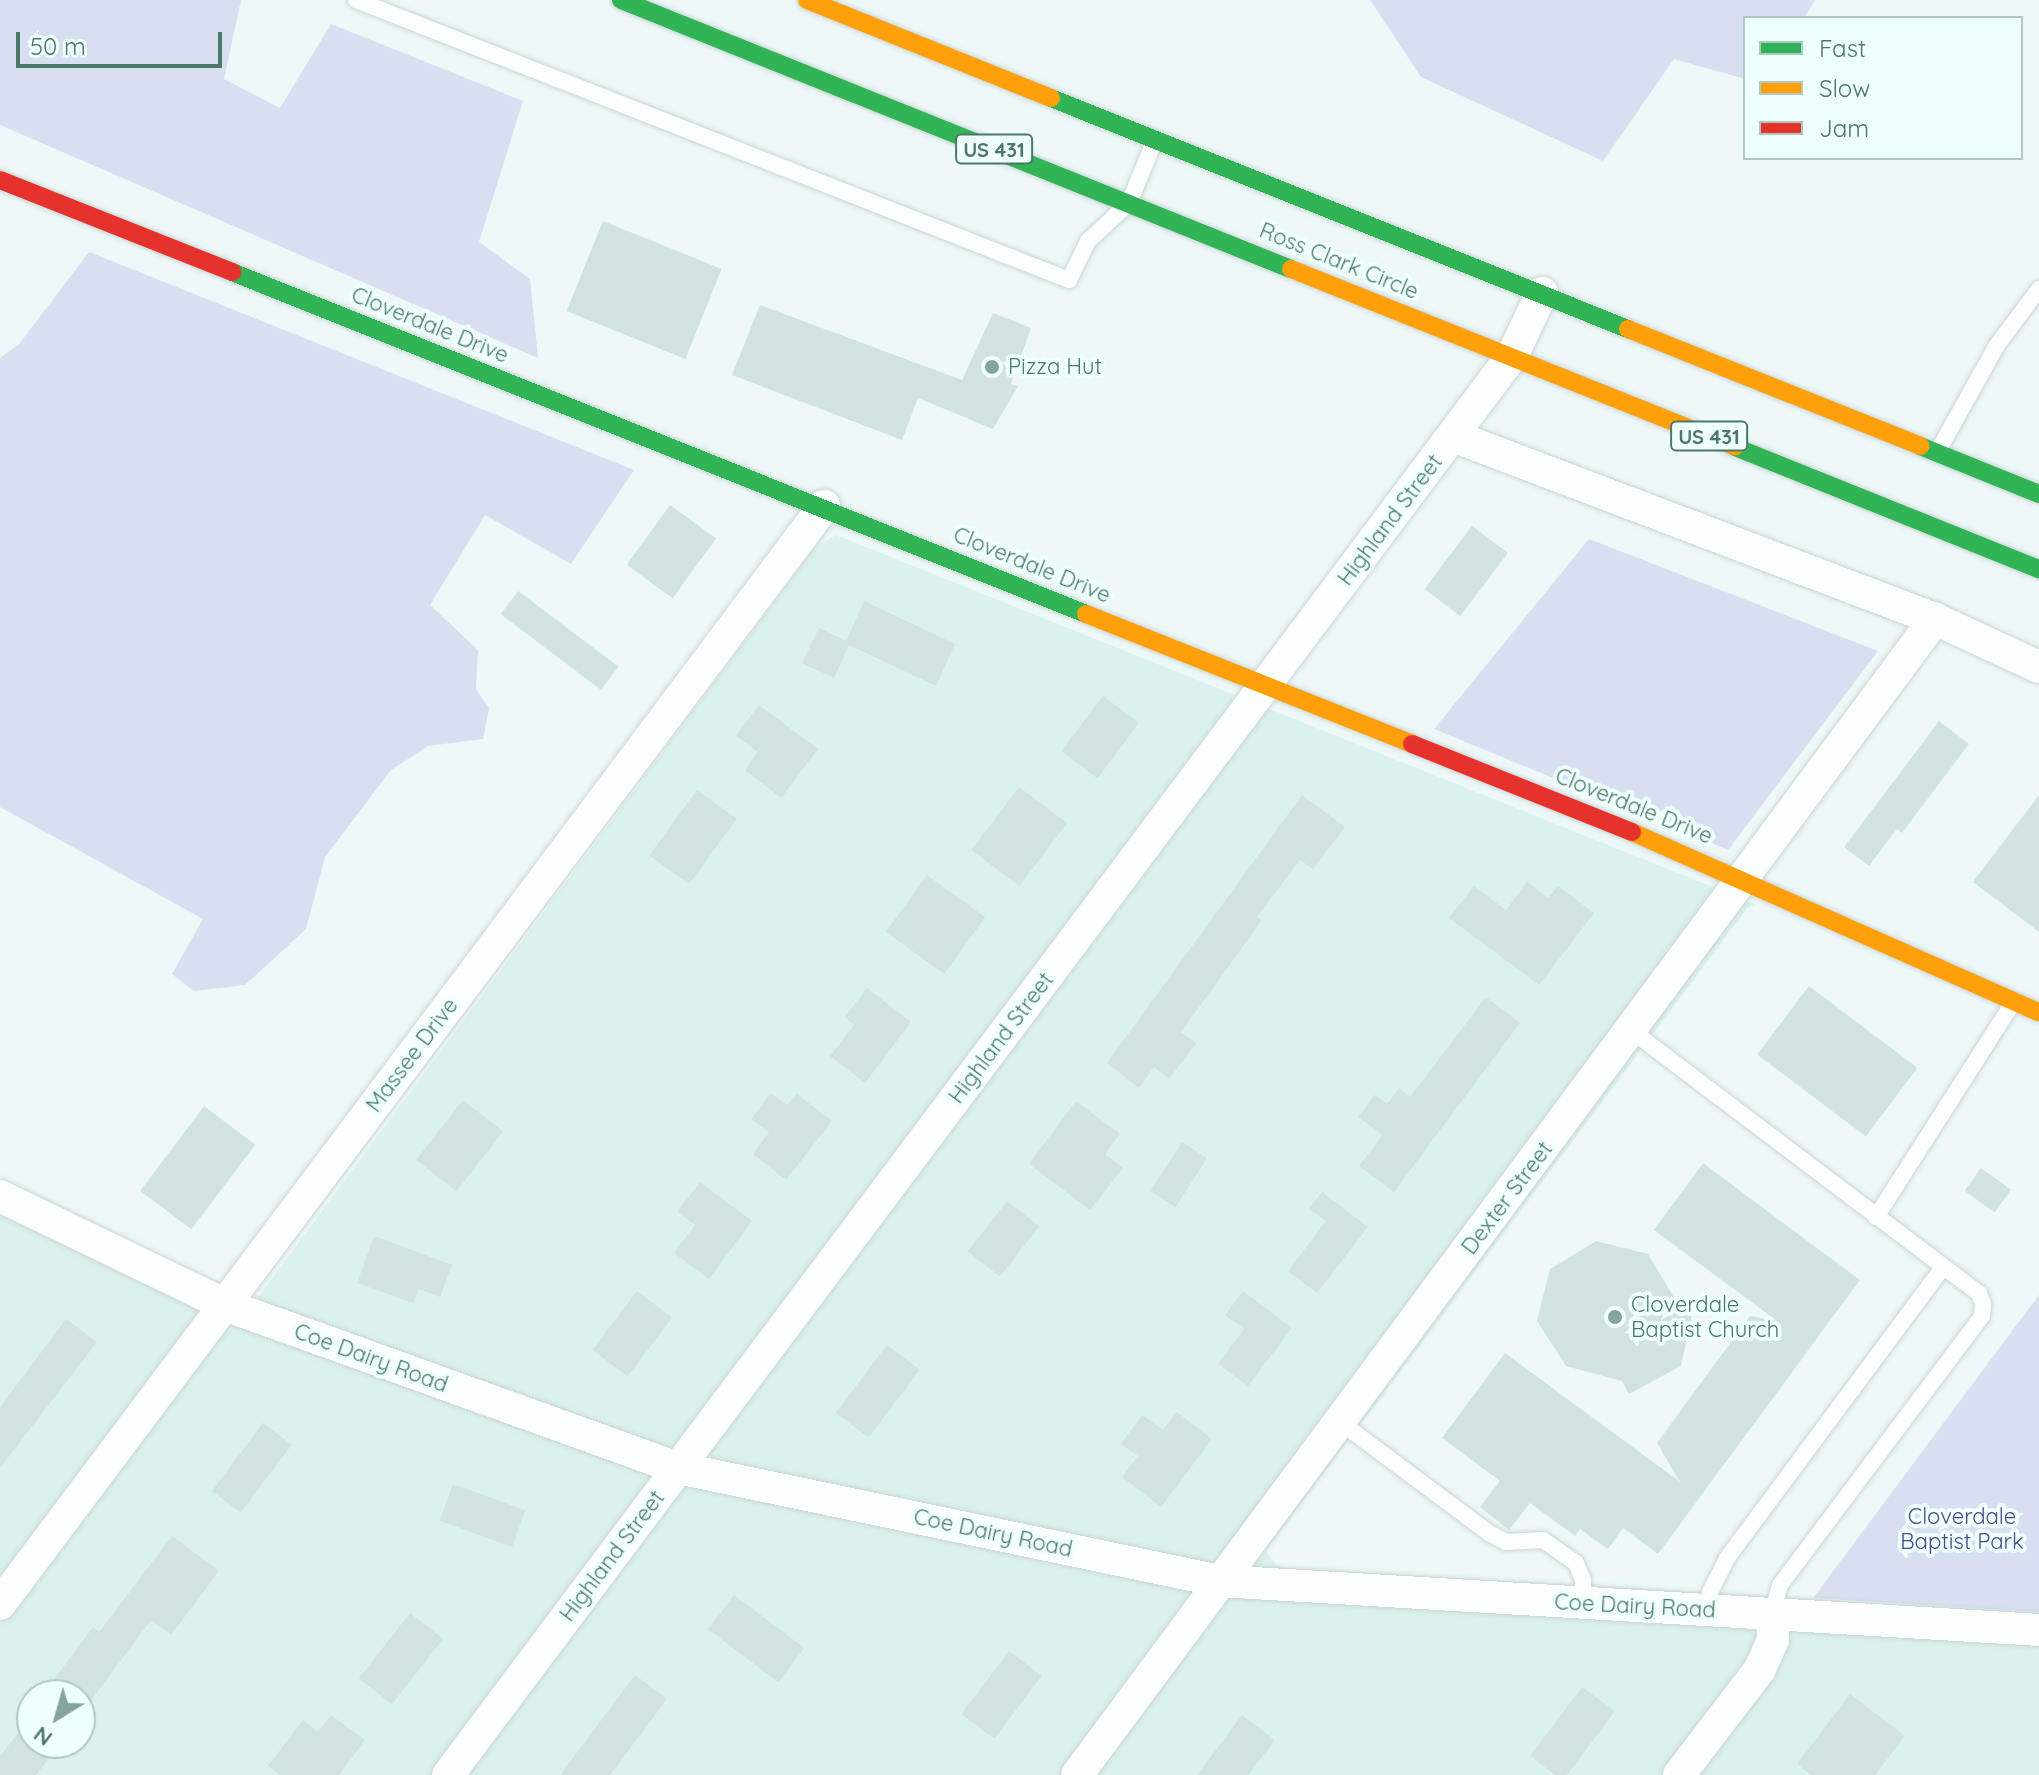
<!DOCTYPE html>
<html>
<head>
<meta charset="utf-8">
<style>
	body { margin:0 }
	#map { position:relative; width:2039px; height:1775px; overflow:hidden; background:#eef8f8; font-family:Quicksand,sans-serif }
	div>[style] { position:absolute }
	.residential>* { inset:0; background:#dbf1ed }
	.green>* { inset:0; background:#d8dff1 }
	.building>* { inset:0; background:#d2e3df; transform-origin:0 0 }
	.roads { filter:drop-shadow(0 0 2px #cad6d4) drop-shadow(0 0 2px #cad6d4) }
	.lane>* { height:16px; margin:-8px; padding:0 8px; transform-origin:8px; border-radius:8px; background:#fcfefe }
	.street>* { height:32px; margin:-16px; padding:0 16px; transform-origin:16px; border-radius:16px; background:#fcfefe }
	.fast>* { height:18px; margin:-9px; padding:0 9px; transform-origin:9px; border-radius:9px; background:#30b455 }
	.slow>* { height:18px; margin:-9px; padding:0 9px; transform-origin:9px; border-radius:9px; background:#ff9f0a }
	.jam>* { height:18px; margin:-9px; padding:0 9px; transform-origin:9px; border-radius:9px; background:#e5322d }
	.dots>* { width:22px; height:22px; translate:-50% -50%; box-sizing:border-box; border:4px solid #effffd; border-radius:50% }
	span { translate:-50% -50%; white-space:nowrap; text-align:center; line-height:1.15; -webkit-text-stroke:8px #effffd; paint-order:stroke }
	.shield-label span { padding:2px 6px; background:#effffd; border:2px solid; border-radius:6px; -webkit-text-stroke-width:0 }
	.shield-label { font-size:20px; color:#4c7868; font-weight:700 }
	.street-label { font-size:22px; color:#4c7868 }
	.poi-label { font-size:22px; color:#4c7868 }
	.left { translate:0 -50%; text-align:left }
	.park-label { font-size:22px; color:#49498a }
	.legend { position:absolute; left:1743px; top:16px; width:280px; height:144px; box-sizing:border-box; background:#effffd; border:2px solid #aec9c1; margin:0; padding:10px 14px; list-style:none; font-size:24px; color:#4c7868 }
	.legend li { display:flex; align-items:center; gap:16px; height:40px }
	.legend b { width:40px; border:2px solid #aec9c1 }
	.north { position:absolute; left:16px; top:1679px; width:80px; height:80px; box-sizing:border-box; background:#effffd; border:2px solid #aec9c1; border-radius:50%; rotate:217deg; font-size:22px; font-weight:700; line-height:32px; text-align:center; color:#4c7868 }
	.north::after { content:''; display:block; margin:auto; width:28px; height:36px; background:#85a59a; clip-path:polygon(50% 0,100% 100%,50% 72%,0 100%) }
	.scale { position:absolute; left:16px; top:32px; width:206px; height:36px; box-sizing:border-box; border:4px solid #4c7868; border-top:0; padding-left:10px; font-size:24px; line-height:28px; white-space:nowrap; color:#4c7868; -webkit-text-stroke:6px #effffd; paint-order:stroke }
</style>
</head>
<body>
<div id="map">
	<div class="residential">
		<div style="clip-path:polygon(evenodd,836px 535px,1755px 904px,1747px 908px,1266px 1551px,1276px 1565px,1287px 1568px,2039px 1612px,2039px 1775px,0 1775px,0 1214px,236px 1327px,815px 547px,836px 535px,32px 1695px,80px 1695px,80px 1743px,32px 1743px,32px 1695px)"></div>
	</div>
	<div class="green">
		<div style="clip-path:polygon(0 0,241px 0,224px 79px,280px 108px,331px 24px,523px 101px,479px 242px,530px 279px,538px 358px,0 125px)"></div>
		<div style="clip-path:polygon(1370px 0,1815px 0,1804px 18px,1745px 18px,1745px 79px,1674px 59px,1603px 161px,1421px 77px)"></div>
		<div style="clip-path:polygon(89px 252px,634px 470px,571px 564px,485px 515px,430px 605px,478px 650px,476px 689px,489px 708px,483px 739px,428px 746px,391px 770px,325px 857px,306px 929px,245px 985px,194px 991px,172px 974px,203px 919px,0 807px,0 358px,19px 344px)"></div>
		<div style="clip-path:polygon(1589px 539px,1878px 651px,1728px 850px,1434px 729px)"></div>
		<div style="clip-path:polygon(2039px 1295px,2039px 1612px,1813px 1598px)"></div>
	</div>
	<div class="building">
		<div style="left:603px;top:221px;width:128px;height:97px;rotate:22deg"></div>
		<div style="clip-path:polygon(760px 305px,962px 380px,993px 313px,1031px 328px,1011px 384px,1018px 386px,993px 429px,918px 398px,902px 440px,732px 375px)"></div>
		<div style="left:670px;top:505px;width:57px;height:74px;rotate:36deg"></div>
		<div style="left:1472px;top:526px;width:45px;height:79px;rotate:37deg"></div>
		<div style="left:518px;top:591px;width:126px;height:29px;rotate:37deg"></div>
		<div style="clip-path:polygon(864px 601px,955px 644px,936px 686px,849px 645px,834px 678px,802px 663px,819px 628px,846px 641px)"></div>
		<div style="left:1103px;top:696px;width:45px;height:69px;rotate:37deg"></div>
		<div style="clip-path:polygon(759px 705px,818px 749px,781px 798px,745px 770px,758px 752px,736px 736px)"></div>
		<div style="clip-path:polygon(1939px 721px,1969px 744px,1902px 833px,1897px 829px,1869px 866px,1844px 847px)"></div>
		<div style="left:1019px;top:787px;width:60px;height:79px;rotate:37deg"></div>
		<div style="left:697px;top:790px;width:49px;height:81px;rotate:36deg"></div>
		<div style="clip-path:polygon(1302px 795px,1345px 827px,1313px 869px,1300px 860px,1257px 917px,1262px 920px,1181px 1032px,1196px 1043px,1169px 1079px,1154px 1067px,1139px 1088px,1107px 1063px)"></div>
		<div style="clip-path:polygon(2039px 795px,2039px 932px,1973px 882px)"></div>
		<div style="left:927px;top:875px;width:72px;height:70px;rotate:36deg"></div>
		<div style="clip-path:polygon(1527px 882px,1548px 898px,1558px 886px,1594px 913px,1539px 985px,1449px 918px,1474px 886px,1506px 910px)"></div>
		<div style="left:1809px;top:986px;width:136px;height:86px;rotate:37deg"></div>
		<div style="clip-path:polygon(867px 988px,911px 1022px,865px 1083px,830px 1056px,854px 1025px,845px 1017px)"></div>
		<div style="clip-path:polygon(1486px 997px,1520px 1023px,1394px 1192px,1359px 1166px,1383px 1135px,1358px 1117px,1375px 1095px,1387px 1104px,1399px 1088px,1410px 1097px)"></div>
		<div style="clip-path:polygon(771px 1093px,787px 1105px,797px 1094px,832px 1121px,786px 1180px,753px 1154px,769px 1132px,751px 1119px)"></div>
		<div style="left:463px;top:1100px;width:51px;height:76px;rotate:38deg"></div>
		<div style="clip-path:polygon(1076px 1101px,1120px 1134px,1105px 1154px,1123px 1168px,1090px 1210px,1029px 1164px)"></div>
		<div style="left:204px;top:1106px;width:64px;height:106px;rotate:37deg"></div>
		<div style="left:1182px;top:1142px;width:30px;height:58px;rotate:33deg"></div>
		<div style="clip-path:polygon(1703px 1163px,1860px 1280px,1658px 1554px,1623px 1528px,1608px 1549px,1580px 1529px,1575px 1536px,1530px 1503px,1509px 1530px,1480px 1507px,1500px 1481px,1442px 1438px,1505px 1353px,1680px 1482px,1657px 1443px,1750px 1316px,1777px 1321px,1654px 1230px)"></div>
		<div style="left:1981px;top:1168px;width:37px;height:28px;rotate:36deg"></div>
		<div style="clip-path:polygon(700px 1182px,752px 1221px,709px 1279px,674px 1253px,695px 1225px,677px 1212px)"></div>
		<div style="clip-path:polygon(1322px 1192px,1368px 1227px,1317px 1293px,1288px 1271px,1326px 1221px,1309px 1209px)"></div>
		<div style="left:1007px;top:1201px;width:41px;height:64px;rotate:38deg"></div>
		<div style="clip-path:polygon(374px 1236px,452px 1265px,440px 1297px,419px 1289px,413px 1303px,357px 1283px)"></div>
		<div style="clip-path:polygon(1596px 1241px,1648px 1254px,1678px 1304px,1694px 1306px,1681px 1366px,1629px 1394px,1622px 1381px,1566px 1366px,1537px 1321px,1550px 1269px)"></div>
		<div style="left:637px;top:1291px;width:44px;height:74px;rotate:37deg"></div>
		<div style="clip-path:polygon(1243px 1291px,1292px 1328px,1248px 1386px,1218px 1364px,1244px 1329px,1225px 1315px)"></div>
		<div style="clip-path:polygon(66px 1319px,97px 1342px,0 1468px,0 1407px)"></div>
		<div style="left:887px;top:1345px;width:41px;height:85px;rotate:37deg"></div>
		<div style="clip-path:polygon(1177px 1412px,1212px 1439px,1161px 1507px,1122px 1477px,1138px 1456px,1121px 1444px,1142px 1415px,1163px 1430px)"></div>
		<div style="left:263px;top:1423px;width:36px;height:85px;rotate:37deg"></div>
		<div style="left:453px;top:1484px;width:77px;height:39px;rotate:20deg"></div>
		<div style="clip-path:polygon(172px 1536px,219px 1571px,171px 1635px,151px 1620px,86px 1707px,80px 1695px,69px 1695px,52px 1682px,93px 1627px,99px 1632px)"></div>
		<div style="left:734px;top:1595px;width:88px;height:43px;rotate:37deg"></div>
		<div style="left:410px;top:1613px;width:42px;height:83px;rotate:38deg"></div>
		<div style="left:1009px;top:1651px;width:41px;height:79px;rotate:37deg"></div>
		<div style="clip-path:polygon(635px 1675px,667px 1699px,610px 1775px,560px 1775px)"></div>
		<div style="clip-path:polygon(1582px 1687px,1615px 1711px,1567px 1775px,1555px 1775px,1530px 1756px)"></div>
		<div style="clip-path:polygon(1850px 1694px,1905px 1736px,1875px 1775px,1811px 1775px,1797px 1764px)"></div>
		<div style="clip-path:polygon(331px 1715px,365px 1740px,339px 1775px,280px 1775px,268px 1766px,303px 1720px,318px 1732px)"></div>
		<div style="clip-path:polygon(1242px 1715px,1275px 1740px,1248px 1775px,1197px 1775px)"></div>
		<div style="clip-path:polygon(22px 1728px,32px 1735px,32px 1743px,54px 1752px,36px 1775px,0 1775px,0 1756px)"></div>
	</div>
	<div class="roads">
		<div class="lane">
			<div style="left:356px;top:0;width:766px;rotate:21.44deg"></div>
			<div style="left:1069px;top:280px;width:43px;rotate:-64deg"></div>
			<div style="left:1088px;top:241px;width:56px;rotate:-42.8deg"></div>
			<div style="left:1129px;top:203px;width:68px;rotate:-67.6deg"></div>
			<div style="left:1938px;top:451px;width:121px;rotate:-60.9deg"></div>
			<div style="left:1997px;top:345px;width:70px;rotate:-53.1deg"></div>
			<div style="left:1632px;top:1031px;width:435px;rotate:37.1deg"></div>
			<div style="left:1979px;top:1293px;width:12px;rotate:70deg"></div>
			<div style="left:1983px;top:1304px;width:12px;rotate:95deg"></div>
			<div style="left:1982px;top:1316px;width:336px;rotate:126.9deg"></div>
			<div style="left:1780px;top:1585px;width:30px;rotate:105deg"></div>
			<div style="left:1876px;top:1217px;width:254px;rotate:-57.4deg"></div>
			<div style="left:1340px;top:1422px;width:186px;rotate:36.7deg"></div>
			<div style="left:1489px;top:1533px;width:19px;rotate:28deg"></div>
			<div style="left:1506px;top:1542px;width:37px;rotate:-3deg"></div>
			<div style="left:1543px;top:1540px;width:40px;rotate:34.9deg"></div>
			<div style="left:1576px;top:1563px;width:18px;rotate:68deg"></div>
			<div style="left:1583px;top:1580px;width:24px;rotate:90deg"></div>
			<div style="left:1709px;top:1610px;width:18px;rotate:-87deg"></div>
			<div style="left:1710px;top:1592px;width:38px;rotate:-63deg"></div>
			<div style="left:1727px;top:1558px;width:362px;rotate:-53.4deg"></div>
		</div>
		<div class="street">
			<div style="left:1453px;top:436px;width:516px;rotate:20.79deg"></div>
			<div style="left:1935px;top:619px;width:115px;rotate:24.8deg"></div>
			<div style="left:0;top:1196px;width:250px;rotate:25.8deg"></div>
			<div style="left:225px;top:1305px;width:481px;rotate:19.8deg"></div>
			<div style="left:678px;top:1468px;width:554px;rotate:11.78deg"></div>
			<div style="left:1220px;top:1581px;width:820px;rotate:3.42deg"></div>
			<div style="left:0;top:1604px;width:1373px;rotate:-53.11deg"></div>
			<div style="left:448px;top:1775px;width:1774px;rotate:-53.14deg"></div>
			<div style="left:1512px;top:356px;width:70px;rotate:-64.5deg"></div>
			<div style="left:1077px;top:1775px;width:1440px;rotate:-53.42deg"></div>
			<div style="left:1679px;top:1775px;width:133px;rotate:-52.6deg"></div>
			<div style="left:1760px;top:1669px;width:32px;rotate:-66deg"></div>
			<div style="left:1773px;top:1640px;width:26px;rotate:-92deg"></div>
		</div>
		<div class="fast">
			<div style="left:621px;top:0;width:722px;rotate:21.88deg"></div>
			<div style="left:1051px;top:98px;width:622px;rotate:21.82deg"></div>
			<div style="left:232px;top:272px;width:920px;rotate:21.82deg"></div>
			<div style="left:1920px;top:446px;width:128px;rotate:22deg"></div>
			<div style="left:1735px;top:447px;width:328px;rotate:21.9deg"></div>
		</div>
		<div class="slow">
			<div style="left:807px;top:0;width:263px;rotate:21.9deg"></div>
			<div style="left:1291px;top:269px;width:478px;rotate:21.8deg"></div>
			<div style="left:1628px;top:329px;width:315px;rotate:21.8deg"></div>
			<div style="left:1086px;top:614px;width:351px;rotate:21.7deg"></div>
			<div style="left:1632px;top:832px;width:445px;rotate:23.9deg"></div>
		</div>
		<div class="jam">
			<div style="left:0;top:180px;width:250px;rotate:21.6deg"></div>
			<div style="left:1412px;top:744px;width:237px;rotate:21.8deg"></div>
		</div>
	</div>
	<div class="dots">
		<div style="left:992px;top:367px;background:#85a59a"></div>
		<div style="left:1615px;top:1317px;background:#85a59a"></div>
	</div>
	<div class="shield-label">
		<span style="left:994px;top:149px">US 431</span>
		<span style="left:1709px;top:436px">US 431</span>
	</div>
	<div class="street-label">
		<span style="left:1339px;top:261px;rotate:22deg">Ross Clark Circle</span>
		<span style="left:430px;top:325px;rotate:22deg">Cloverdale Drive</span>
		<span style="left:1390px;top:520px;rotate:-53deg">Highland Street</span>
		<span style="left:1032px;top:565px;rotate:22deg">Cloverdale Drive</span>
		<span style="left:1634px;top:806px;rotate:22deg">Cloverdale Drive</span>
		<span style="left:1001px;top:1038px;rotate:-53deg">Highland Street</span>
		<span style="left:412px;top:1055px;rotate:-53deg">Massee Drive</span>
		<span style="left:1507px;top:1198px;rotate:-53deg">Dexter Street</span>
		<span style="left:371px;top:1358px;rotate:20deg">Coe Dairy Road</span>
		<span style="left:993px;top:1533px;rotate:12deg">Coe Dairy Road</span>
		<span style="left:612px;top:1556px;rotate:-53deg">Highland Street</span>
		<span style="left:1635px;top:1606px;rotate:3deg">Coe Dairy Road</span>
	</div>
	<div class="poi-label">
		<span class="left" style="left:1008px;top:367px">Pizza Hut</span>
		<span class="left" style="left:1631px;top:1317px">Cloverdale<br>Baptist Church</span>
	</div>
	<div class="park-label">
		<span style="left:1962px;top:1529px">Cloverdale<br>Baptist Park</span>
	</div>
	<ul class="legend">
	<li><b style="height:10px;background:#30b455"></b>Fast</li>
	<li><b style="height:10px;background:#ff9f0a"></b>Slow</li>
	<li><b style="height:10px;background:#e5322d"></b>Jam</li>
	</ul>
	<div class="north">N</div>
	<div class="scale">50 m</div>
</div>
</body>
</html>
